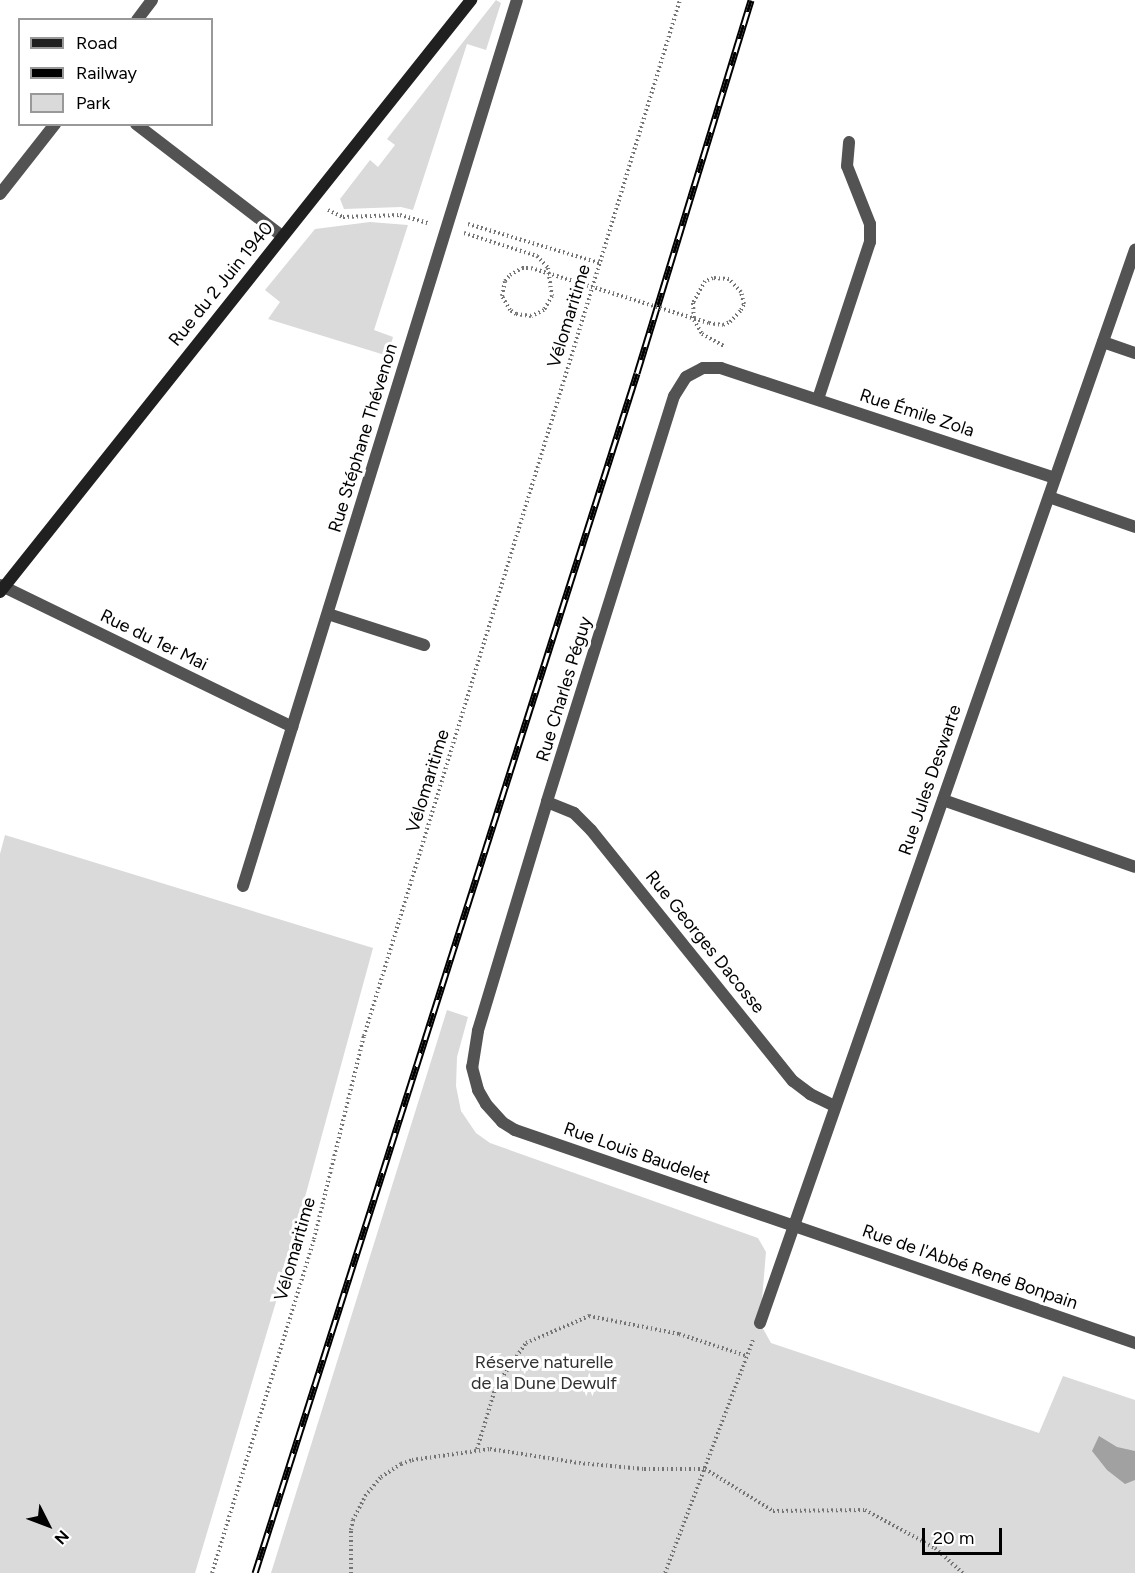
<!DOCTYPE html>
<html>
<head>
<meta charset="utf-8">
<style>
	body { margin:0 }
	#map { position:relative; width:1135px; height:1573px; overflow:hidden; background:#fff; font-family:Figtree,sans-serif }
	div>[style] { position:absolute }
	.green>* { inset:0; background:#dadada }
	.water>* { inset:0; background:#a1a1a1 }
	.path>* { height:4px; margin-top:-2px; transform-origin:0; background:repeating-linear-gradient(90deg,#757575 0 1.5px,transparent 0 4.5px) }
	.lane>* { height:12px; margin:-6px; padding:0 6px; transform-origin:6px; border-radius:6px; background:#535353 }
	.street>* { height:12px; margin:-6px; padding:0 6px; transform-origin:6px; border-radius:6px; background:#535353 }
	.secondary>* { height:12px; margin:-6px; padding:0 6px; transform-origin:6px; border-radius:6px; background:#202020 }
	.rail>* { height:7px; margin-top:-3.5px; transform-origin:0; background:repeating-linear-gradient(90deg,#fff 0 14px,#000 0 28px); box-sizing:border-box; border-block:2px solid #000 }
	.path-bridge>* { height:4px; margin-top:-2px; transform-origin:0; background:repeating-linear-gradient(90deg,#757575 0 1.5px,transparent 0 4.5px) }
	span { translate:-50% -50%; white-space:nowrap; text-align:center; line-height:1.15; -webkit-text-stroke:6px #fff; paint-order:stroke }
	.street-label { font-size:18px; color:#000 }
	.park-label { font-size:18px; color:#313131 }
	.legend { position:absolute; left:18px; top:18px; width:195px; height:108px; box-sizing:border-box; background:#fff; border:2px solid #999; margin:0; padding:8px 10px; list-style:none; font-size:18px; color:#000 }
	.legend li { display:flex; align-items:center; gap:12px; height:30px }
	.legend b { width:30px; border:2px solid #999 }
	.north { position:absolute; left:18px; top:1495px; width:60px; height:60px; -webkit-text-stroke:4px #fff; paint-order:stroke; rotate:132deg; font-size:16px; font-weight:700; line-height:24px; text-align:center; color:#000 }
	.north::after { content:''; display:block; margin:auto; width:21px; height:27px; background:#000; clip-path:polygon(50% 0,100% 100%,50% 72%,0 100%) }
	.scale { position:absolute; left:922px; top:1528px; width:80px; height:27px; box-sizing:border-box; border:3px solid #000; border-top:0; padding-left:8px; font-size:18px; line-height:21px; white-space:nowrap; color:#000; -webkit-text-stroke:4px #fff; paint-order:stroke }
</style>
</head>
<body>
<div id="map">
	<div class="green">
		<div style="clip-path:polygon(496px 0,501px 3px,486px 50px,467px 44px,413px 210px,401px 207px,344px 209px,340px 199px,370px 160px,378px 167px,395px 145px,387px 139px)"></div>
		<div style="clip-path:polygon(370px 222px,408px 225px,374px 330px,393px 337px,388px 356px,268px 319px,280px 302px,265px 290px,315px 229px)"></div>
		<div style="clip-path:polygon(5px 835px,373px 948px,281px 1285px,195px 1573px,0 1573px,0 854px)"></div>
		<div style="clip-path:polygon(447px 1010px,468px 1017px,457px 1057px,456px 1086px,461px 1111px,476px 1133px,490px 1143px,758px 1238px,766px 1252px,760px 1323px,771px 1343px,1039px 1433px,1063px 1376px,1135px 1400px,1135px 1573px,271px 1573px)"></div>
	</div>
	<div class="water">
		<div style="clip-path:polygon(1099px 1436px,1117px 1447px,1135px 1451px,1135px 1480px,1125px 1484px,1107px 1470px,1092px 1451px)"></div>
	</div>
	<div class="path">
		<div style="left:328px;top:210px;width:17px;rotate:25deg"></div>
		<div style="left:343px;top:217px;width:57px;rotate:-2deg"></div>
		<div style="left:400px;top:215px;width:29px;rotate:16deg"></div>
		<div style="left:468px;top:224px;width:138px;rotate:16.5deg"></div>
		<div style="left:464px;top:233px;width:77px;rotate:17.5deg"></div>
		<div style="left:537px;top:256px;width:16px;rotate:47deg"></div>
		<div style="left:548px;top:268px;width:28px;rotate:82deg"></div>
		<div style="left:709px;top:323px;width:14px;rotate:8deg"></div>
		<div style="left:723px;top:325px;width:8px;rotate:-23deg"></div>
		<div style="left:730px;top:322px;width:16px;rotate:-47deg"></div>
		<div style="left:741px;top:310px;width:7px;rotate:-63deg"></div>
		<div style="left:744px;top:304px;width:12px;rotate:-104deg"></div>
		<div style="left:741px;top:292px;width:18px;rotate:-133deg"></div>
		<div style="left:729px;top:279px;width:16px;rotate:-176deg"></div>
		<div style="left:713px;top:278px;width:9px;rotate:159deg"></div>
		<div style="left:705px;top:281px;width:25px;rotate:119deg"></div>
		<div style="left:693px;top:303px;width:17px;rotate:87deg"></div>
		<div style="left:694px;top:320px;width:16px;rotate:60deg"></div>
		<div style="left:702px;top:334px;width:26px;rotate:29deg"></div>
		<div style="left:477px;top:1449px;width:66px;rotate:-73.2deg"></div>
		<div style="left:496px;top:1386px;width:52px;rotate:-55.1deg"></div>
		<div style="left:526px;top:1343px;width:69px;rotate:-23.2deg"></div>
		<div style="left:589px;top:1316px;width:92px;rotate:11.3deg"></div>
		<div style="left:679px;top:1334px;width:71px;rotate:17.9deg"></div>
		<div style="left:212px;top:1573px;width:349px;rotate:-73deg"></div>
		<div style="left:314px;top:1239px;width:209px;rotate:-76.2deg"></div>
		<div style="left:364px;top:1036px;width:1083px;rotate:-73.04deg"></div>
		<div style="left:351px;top:1573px;width:43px;rotate:-90deg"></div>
		<div style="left:351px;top:1530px;width:10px;rotate:-79deg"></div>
		<div style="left:353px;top:1520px;width:27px;rotate:-63deg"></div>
		<div style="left:365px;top:1496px;width:25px;rotate:-50deg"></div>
		<div style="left:381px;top:1477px;width:24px;rotate:-33deg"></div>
		<div style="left:401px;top:1464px;width:12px;rotate:-20deg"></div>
		<div style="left:412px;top:1460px;width:79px;rotate:-8deg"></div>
		<div style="left:490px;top:1449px;width:90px;rotate:8.9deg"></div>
		<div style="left:579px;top:1463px;width:65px;rotate:5.3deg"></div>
		<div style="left:644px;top:1469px;width:61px"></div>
		<div style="left:705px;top:1469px;width:80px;rotate:31.7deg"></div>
		<div style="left:773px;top:1511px;width:92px;rotate:-0.6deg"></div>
		<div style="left:865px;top:1510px;width:80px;rotate:28.5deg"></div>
		<div style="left:935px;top:1548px;width:38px;rotate:42deg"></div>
		<div style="left:665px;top:1573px;width:249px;rotate:-69.3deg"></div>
	</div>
	<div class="lane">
		<div style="left:943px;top:800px;width:203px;rotate:19.2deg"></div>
	</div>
	<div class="street">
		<div style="left:137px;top:20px;width:25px;rotate:-53deg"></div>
		<div style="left:136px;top:124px;width:184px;rotate:37.5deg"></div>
		<div style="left:0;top:194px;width:89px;rotate:-51.8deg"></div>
		<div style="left:1103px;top:342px;width:34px;rotate:19deg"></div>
		<div style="left:818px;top:399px;width:165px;rotate:-71.7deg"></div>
		<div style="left:870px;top:242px;width:18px;rotate:-90deg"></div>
		<div style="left:870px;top:224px;width:62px;rotate:-111.6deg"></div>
		<div style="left:847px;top:166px;width:24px;rotate:-85deg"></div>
		<div style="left:1055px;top:478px;width:352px;rotate:-161.8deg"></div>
		<div style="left:721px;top:368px;width:18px;rotate:180deg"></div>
		<div style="left:703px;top:368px;width:19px;rotate:152deg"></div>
		<div style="left:686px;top:377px;width:22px;rotate:122deg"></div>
		<div style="left:674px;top:396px;width:425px;rotate:107.4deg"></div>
		<div style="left:547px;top:802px;width:239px;rotate:106.8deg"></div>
		<div style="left:478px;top:1031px;width:36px;rotate:99deg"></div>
		<div style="left:472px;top:1067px;width:24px;rotate:75deg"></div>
		<div style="left:478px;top:1090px;width:16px;rotate:60deg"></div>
		<div style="left:486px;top:1104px;width:24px;rotate:48deg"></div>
		<div style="left:502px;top:1122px;width:15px;rotate:32deg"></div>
		<div style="left:515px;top:1130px;width:656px;rotate:18.96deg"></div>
		<div style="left:1049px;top:497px;width:91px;rotate:19.2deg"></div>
		<div style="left:0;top:585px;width:325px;rotate:25.9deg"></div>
		<div style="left:328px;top:614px;width:101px;rotate:17.9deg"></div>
		<div style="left:547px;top:802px;width:29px;rotate:22deg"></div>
		<div style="left:574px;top:813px;width:24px;rotate:45deg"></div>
		<div style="left:591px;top:830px;width:322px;rotate:51.2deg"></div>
		<div style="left:793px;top:1081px;width:21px;rotate:37deg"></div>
		<div style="left:810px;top:1094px;width:28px;rotate:26deg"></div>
		<div style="left:243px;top:886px;width:927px;rotate:-72.82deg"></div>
		<div style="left:760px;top:1323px;width:1137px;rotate:-70.74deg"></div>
	</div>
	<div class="secondary">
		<div style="left:0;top:592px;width:757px;rotate:-51.49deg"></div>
	</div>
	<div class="rail">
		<div style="left:255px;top:1573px;width:1259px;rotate:-72.34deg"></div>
		<div style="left:637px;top:373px;width:390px;rotate:-73deg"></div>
	</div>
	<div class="path-bridge">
		<div style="left:552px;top:296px;width:16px;rotate:120deg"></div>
		<div style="left:544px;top:310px;width:14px;rotate:155deg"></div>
		<div style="left:531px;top:316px;width:15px;rotate:-172deg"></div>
		<div style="left:516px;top:314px;width:7px;rotate:-146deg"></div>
		<div style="left:510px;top:310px;width:16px;rotate:-120deg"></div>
		<div style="left:502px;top:296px;width:15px;rotate:-79deg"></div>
		<div style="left:505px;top:281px;width:8px;rotate:-50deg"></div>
		<div style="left:510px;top:275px;width:14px;rotate:-30deg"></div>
		<div style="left:522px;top:268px;width:9px"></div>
		<div style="left:531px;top:268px;width:186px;rotate:17.2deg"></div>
	</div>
	<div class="street-label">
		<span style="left:221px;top:284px;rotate:-51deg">Rue du 2 Juin 1940</span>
		<span style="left:569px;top:316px;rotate:-73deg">Vélomaritime</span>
		<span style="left:917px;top:413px;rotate:18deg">Rue Émile Zola</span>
		<span style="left:363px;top:438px;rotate:-73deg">Rue Stéphane Thévenon</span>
		<span style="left:154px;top:640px;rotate:26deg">Rue du 1er Mai</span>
		<span style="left:564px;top:689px;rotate:-73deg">Rue Charles Péguy</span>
		<span style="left:930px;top:780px;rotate:-71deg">Rue Jules Deswarte</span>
		<span style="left:428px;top:781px;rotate:-73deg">Vélomaritime</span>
		<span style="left:705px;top:942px;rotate:51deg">Rue Georges Dacosse</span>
		<span style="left:637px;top:1153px;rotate:19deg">Rue Louis Baudelet</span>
		<span style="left:295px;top:1249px;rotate:-74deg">Vélomaritime</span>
		<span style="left:970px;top:1267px;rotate:19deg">Rue de l'Abbé René Bonpain</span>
	</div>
	<div class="park-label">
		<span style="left:544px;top:1373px">Réserve naturelle<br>de la Dune Dewulf</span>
	</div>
	<ul class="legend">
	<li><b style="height:8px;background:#202020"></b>Road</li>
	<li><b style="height:8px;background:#000"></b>Railway</li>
	<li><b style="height:16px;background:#dadada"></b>Park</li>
	</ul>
	<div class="north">N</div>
	<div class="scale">20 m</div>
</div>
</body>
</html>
